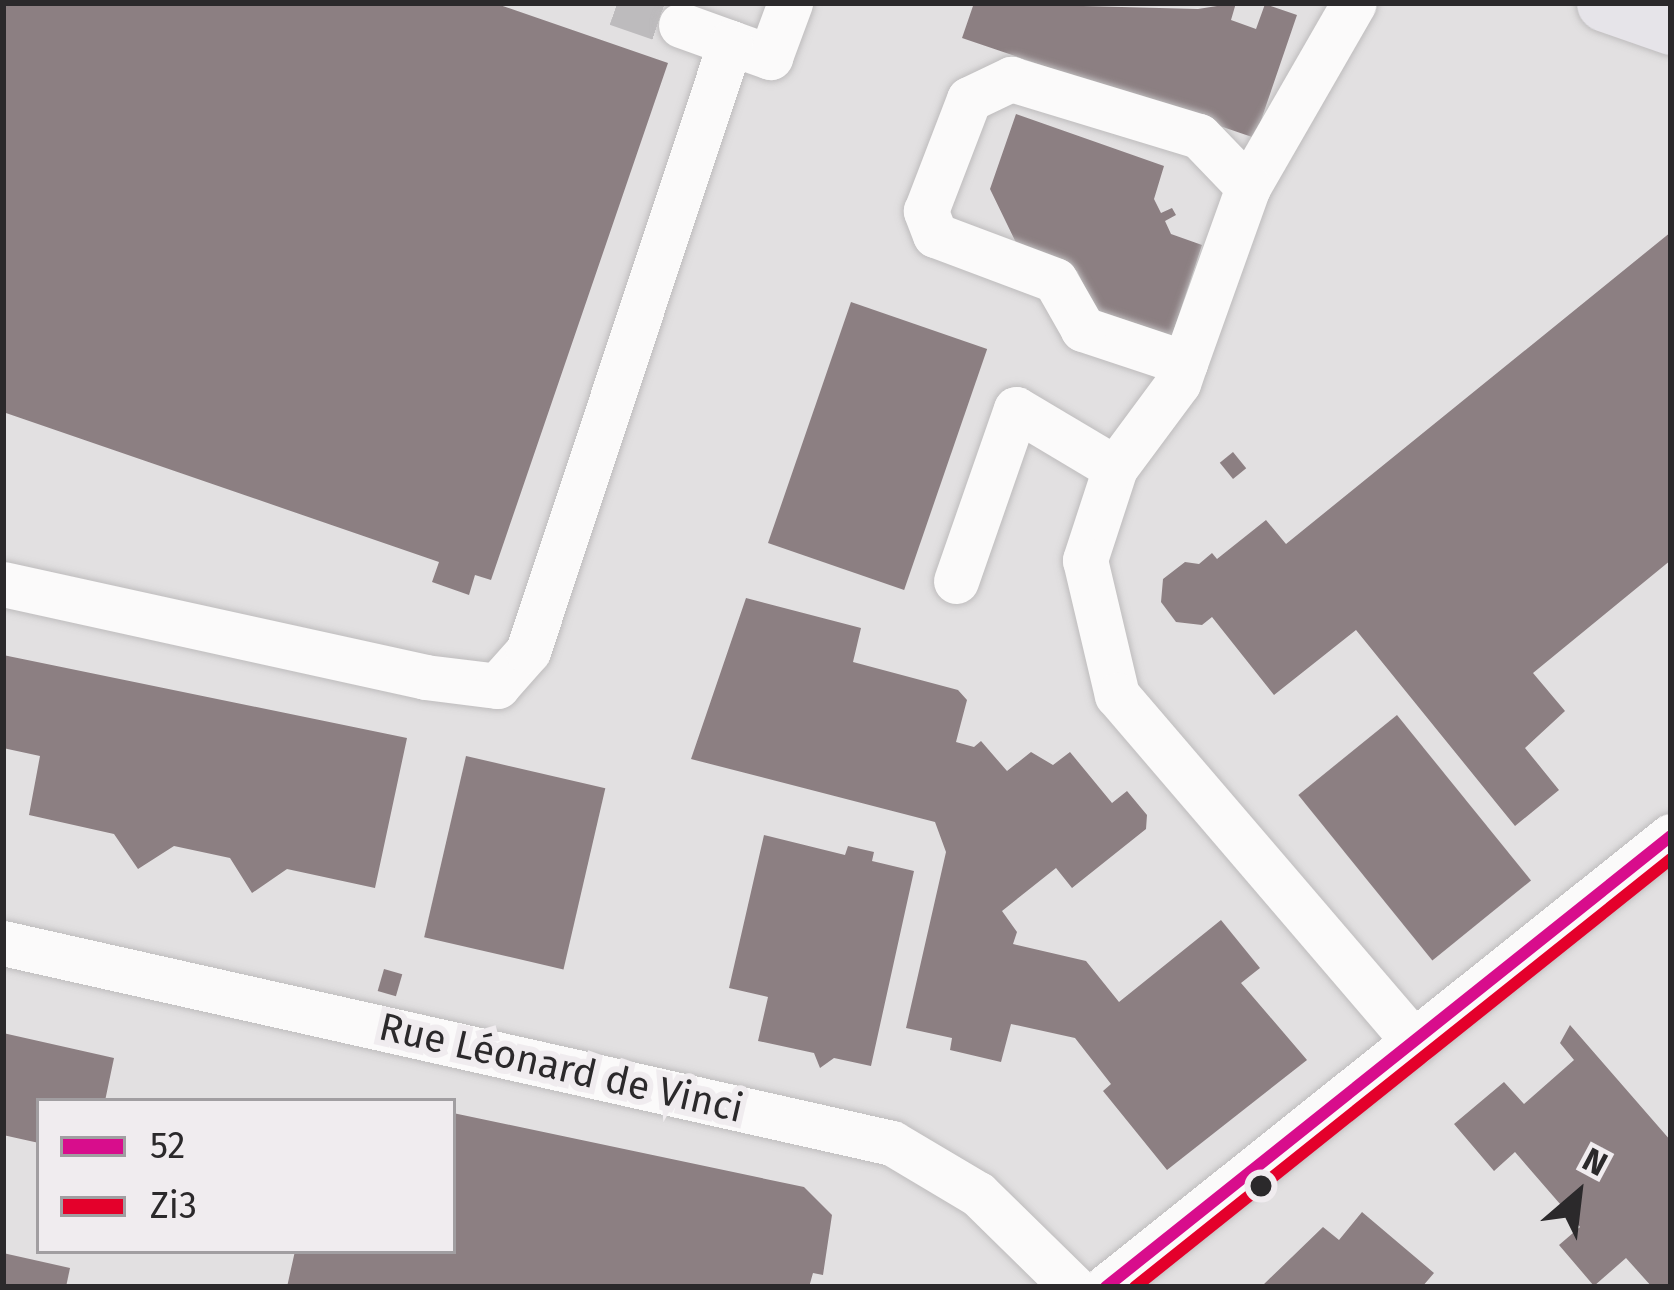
<!DOCTYPE html>
<html>
<head>
<meta charset="utf-8">
<style>
	body { margin:0 }
	#map { position:relative; width:1674px; height:1290px; overflow:hidden; background:#e2e0e1; font-family:"Fira Sans",sans-serif }
	div>[style] { position:absolute }
	.building>* { inset:0; background:#8c7f82; transform-origin:0 0 }
	.minor-tunnel>* { height:45px; margin-top:-22.5px; transform-origin:0; background:repeating-linear-gradient(90deg,#bdbbbd 0 45px,transparent 0 67px) }
	.roads { filter:drop-shadow(0 0 3px #bebcbd) drop-shadow(0 0 3px #bebcbd) }
	.minor>* { height:45px; margin:-22.5px; padding:0 22.5px; transform-origin:22.5px; border-radius:22.5px; background:#fbfafa }
	.major>* { height:57px; margin:-28.5px; padding:0 28.5px; transform-origin:28.5px; border-radius:28.5px; background:#e6e4e9 }
	.bus-1>* { height:12px; margin:-6px; padding:0 6px; transform-origin:6px; border-radius:6px; background:#d80d8c }
	.bus-2>* { height:12px; margin:-6px; padding:0 6px; transform-origin:6px; border-radius:6px; background:#e4002b }
	.dots>* { width:33px; height:33px; translate:-50% -50%; box-sizing:border-box; border:6px solid #f0ecef; border-radius:50% }
	span { translate:-50% -50%; white-space:nowrap; text-align:center; line-height:1.15; -webkit-text-stroke:12px #f0ecef; paint-order:stroke }
	.street-label { font-size:39px; color:#2b292b }
	.frame { position:absolute; inset:0; border:6px solid #2b292b; pointer-events:none }
	.legend { position:absolute; left:36px; top:1098px; width:420px; height:156px; box-sizing:border-box; background:#f0ecef; border:3px solid #a19ea1; margin:0; padding:15px 21px; list-style:none; font-size:36px; color:#2b292b }
	.legend li { display:flex; align-items:center; gap:24px; height:60px }
	.legend b { width:60px; border:3px solid #a19ea1 }
	.north { position:absolute; left:1518px; top:1134px; width:120px; height:120px; -webkit-text-stroke:9px #f0ecef; paint-order:stroke; rotate:28deg; font-size:33px; font-weight:700; line-height:48px; text-align:center; color:#2b292b }
	.north::after { content:''; display:block; margin:auto; width:42px; height:54px; background:#2b292b; clip-path:polygon(50% 0,100% 100%,50% 72%,0 100%) }
</style>
</head>
<body>
<div id="map">
	<div class="building">
		<div style="clip-path:polygon(3px 3px,494px 3px,668px 63px,491px 580px,475px 575px,469px 595px,432px 582px,439px 562px,3px 412px)"></div>
		<div style="clip-path:polygon(974px 3px,1198px 9px,1236px 3px,1231px 20px,1256px 29px,1265px 4px,1297px 15px,1255px 138px,962px 38px)"></div>
		<div style="clip-path:polygon(1016px 114px,1164px 166px,1154px 199px,1161px 213px,1172px 208px,1176px 215px,1165px 221px,1171px 234px,1202px 245px,1172px 336px,1096px 310px,1077px 271px,1020px 251px,990px 189px)"></div>
		<div style="clip-path:polygon(1671px 232px,1671px 560px,1533px 673px,1565px 711px,1525px 748px,1559px 790px,1515px 826px,1356px 630px,1274px 695px,1212px 617px,1202px 625px,1176px 622px,1161px 602px,1163px 579px,1185px 562px,1199px 564px,1212px 553px,1217px 559px,1266px 520px,1286px 544px)"></div>
		<div style="left:851px;top:302px;width:144px;height:255px;rotate:19deg"></div>
		<div style="left:1233px;top:452px;width:21px;height:17px;rotate:51deg"></div>
		<div style="clip-path:polygon(746px 598px,861px 628px,853px 662px,958px 690px,967px 700px,956px 742px,974px 747px,981px 741px,1007px 771px,1031px 752px,1053px 765px,1070px 752px,1112px 803px,1127px 791px,1147px 815px,1146px 829px,1072px 888px,1056px 868px,1002px 911px,1017px 932px,1013px 944px,1086px 961px,1119px 1002px,1221px 920px,1260px 968px,1241px 983px,1307px 1060px,1167px 1170px,1103px 1091px,1111px 1084px,1075px 1038px,1011px 1024px,1001px 1062px,950px 1050px,952px 1038px,906px 1028px,946px 852px,935px 822px,691px 759px)"></div>
		<div style="clip-path:polygon(3px 655px,407px 738px,375px 888px,287px 869px,252px 893px,230px 858px,174px 846px,138px 869px,114px 834px,29px 815px,40px 756px,3px 748px)"></div>
		<div style="left:1397px;top:715px;width:213px;height:127px;rotate:51deg"></div>
		<div style="left:466px;top:756px;width:143px;height:186px;rotate:13deg"></div>
		<div style="clip-path:polygon(764px 835px,845px 855px,848px 846px,874px 852px,872px 861px,914px 871px,871px 1066px,834px 1058px,820px 1068px,814px 1053px,758px 1041px,768px 997px,729px 988px)"></div>
		<div style="left:384px;top:969px;width:19px;height:23px;rotate:16deg"></div>
		<div style="clip-path:polygon(1570px 1025px,1671px 1141px,1671px 1287px,1652px 1287px,1626px 1258px,1594px 1286px,1559px 1245px,1580px 1227px,1515px 1152px,1494px 1171px,1454px 1124px,1504px 1082px,1524px 1104px,1574px 1060px,1560px 1043px)"></div>
		<div style="clip-path:polygon(3px 1033px,114px 1058px,105px 1101px,39px 1101px,39px 1143px,3px 1135px)"></div>
		<div style="clip-path:polygon(453px 1113px,804px 1187px,832px 1215px,823px 1275px,813px 1273px,809px 1287px,287px 1287px,295px 1251px,453px 1251px)"></div>
		<div style="clip-path:polygon(1362px 1212px,1434px 1273px,1422px 1287px,1261px 1287px,1323px 1227px,1339px 1240px)"></div>
		<div style="clip-path:polygon(3px 1253px,70px 1268px,66px 1287px,3px 1287px)"></div>
	</div>
	<div class="minor-tunnel">
		<div style="left:617px;top:3px;width:68px;rotate:19deg"></div>
	</div>
	<div class="roads">
		<div class="minor">
			<div style="left:681px;top:25px;width:95px;rotate:19.8deg"></div>
			<div style="left:770px;top:57px;width:58px;rotate:-69.7deg"></div>
			<div style="left:1248px;top:187px;width:212px;rotate:-60.1deg"></div>
			<div style="left:1185px;top:363px;width:108px;rotate:-161.6deg"></div>
			<div style="left:1083px;top:329px;width:56px;rotate:-119.7deg"></div>
			<div style="left:1055px;top:280px;width:128px;rotate:-159.4deg"></div>
			<div style="left:935px;top:235px;width:26px;rotate:-111deg"></div>
			<div style="left:926px;top:211px;width:120px;rotate:-69deg"></div>
			<div style="left:969px;top:99px;width:47px;rotate:-25.5deg"></div>
			<div style="left:1011px;top:79px;width:196px;rotate:16.9deg"></div>
			<div style="left:1199px;top:136px;width:71px;rotate:46.1deg"></div>
			<div style="left:1248px;top:187px;width:187px;rotate:109.7deg"></div>
			<div style="left:1185px;top:363px;width:21px;rotate:109deg"></div>
			<div style="left:1178px;top:383px;width:106px;rotate:126.5deg"></div>
			<div style="left:1115px;top:468px;width:97px;rotate:108.1deg"></div>
			<div style="left:1085px;top:560px;width:139px;rotate:76.7deg"></div>
			<div style="left:1117px;top:695px;width:457px;rotate:49.4deg"></div>
			<div style="left:956px;top:581px;width:182px;rotate:-70.8deg"></div>
			<div style="left:1016px;top:409px;width:115px;rotate:30.8deg"></div>
			<div style="left:3px;top:584px;width:432px;rotate:12.4deg"></div>
			<div style="left:425px;top:677px;width:73px;rotate:7.1deg"></div>
			<div style="left:497px;top:686px;width:47px;rotate:-48.5deg"></div>
			<div style="left:528px;top:651px;width:641px;rotate:-71.62deg"></div>
			<div style="left:3px;top:943px;width:911px;rotate:12.68deg"></div>
			<div style="left:892px;top:1143px;width:100px;rotate:30.7deg"></div>
			<div style="left:978px;top:1194px;width:133px;rotate:44.4deg"></div>
			<div style="left:1106px;top:1287px;width:723px;rotate:-38.6deg"></div>
		</div>
		<div class="major">
			<div style="left:1605px;top:3px;width:70px;rotate:19.2deg"></div>
		</div>
	</div>
	<div class="bus-1">
		<div style="left:1106px;top:1287px;width:723px;rotate:-38.6deg"></div>
	</div>
	<div class="bus-2">
		<div style="left:1135px;top:1287px;width:686px;rotate:-38.61deg"></div>
	</div>
	<div class="dots">
		<div style="left:1261px;top:1186px;background:#2b292b"></div>
	</div>
	<div class="street-label">
		<span style="left:561px;top:1068px;rotate:13deg">Rue Léonard de Vinci</span>
	</div>
	<div class="frame"></div>
	<ul class="legend">
	<li><b style="height:15px;background:#d80d8c"></b>52</li>
	<li><b style="height:15px;background:#e4002b"></b>Zi3</li>
	</ul>
	<div class="north">N</div>
</div>
</body>
</html>
